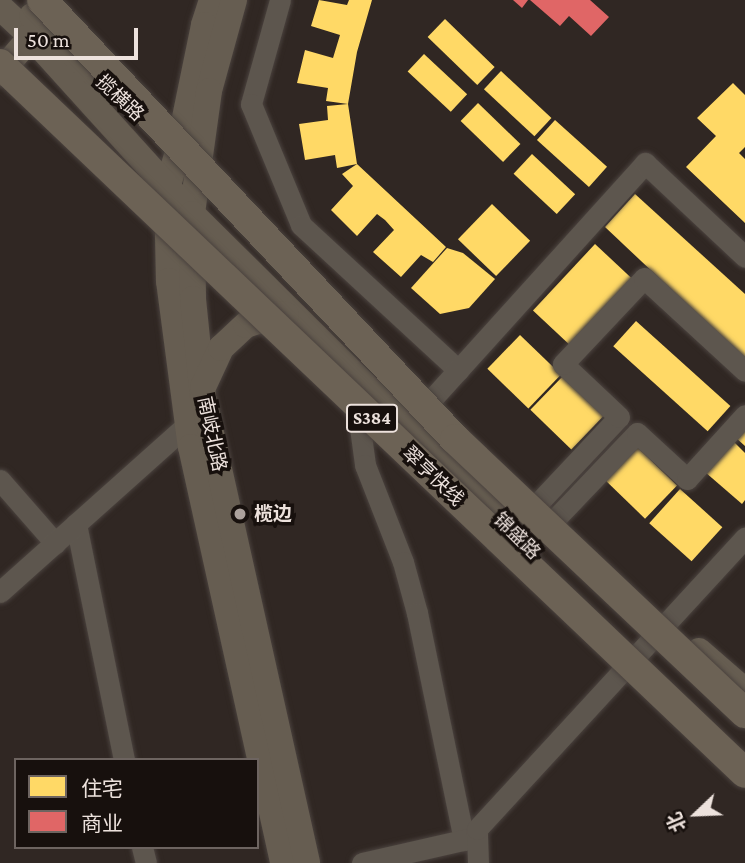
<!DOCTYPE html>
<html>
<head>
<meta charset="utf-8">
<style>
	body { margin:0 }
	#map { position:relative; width:745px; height:863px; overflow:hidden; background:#302723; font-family:"Crimson Pro","Noto Sans SC",serif }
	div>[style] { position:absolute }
	.homes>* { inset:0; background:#ffd966; transform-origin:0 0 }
	.shops>* { inset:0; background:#e06666 }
	.roads { filter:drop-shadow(0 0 2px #4a423e) drop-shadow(0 0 2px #4a423e) }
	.minor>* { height:21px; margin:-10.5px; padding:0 10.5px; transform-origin:10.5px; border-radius:10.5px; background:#5d564e }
	.major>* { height:26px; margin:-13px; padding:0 13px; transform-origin:13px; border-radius:13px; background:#665d51 }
	.bridges { filter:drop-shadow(0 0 2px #4a423e) drop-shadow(0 0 2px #4a423e) }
	.highway-bridge>* { height:30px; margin:-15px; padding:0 15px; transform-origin:15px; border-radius:15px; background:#6c6255 }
	.dots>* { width:19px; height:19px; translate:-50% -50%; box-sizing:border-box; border:4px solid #17100d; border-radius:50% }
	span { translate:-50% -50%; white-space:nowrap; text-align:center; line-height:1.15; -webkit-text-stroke:7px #17100d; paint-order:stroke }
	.shield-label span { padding:2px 5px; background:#17100d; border:2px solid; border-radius:5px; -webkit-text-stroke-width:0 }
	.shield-label { font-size:18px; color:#ede2dd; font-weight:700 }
	.street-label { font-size:19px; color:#ede2dd }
	.poi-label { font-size:19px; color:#ede2dd; font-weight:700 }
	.left { translate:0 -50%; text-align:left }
	.legend { position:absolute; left:14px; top:758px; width:245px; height:91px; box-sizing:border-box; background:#17100d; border:2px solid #6d6460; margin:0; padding:9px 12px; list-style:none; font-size:21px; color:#ede2dd }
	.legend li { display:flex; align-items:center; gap:14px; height:35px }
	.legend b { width:35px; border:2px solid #6d6460 }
	.north { position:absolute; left:661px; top:779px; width:70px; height:70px; -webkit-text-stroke:5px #17100d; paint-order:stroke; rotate:247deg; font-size:19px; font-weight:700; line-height:28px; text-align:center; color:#ede2dd }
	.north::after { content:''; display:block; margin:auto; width:24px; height:32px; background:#ede2dd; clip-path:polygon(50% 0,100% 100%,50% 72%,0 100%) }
	.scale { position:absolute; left:14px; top:28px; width:124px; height:32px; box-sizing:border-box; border:4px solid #ede2dd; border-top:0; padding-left:9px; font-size:21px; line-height:24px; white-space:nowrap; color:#ede2dd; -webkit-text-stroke:5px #17100d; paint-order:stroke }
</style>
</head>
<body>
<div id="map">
	<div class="homes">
		<div style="clip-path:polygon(319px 0,347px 5px,349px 0,372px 0,357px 52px,348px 104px,326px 101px,328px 88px,297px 83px,305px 50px,333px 58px,340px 35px,311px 26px)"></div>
		<div style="left:445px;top:19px;width:69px;height:25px;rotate:44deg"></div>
		<div style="left:424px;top:54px;width:59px;height:24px;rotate:43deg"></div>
		<div style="left:501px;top:71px;width:69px;height:25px;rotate:43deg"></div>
		<div style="clip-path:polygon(733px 83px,745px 95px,745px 147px,739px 153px,745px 159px,745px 223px,686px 167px,716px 136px,697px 118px)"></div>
		<div style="left:478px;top:103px;width:59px;height:25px;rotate:44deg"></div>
		<div style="clip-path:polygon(348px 104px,357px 164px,337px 168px,335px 155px,305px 160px,299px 124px,328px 120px,327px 106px)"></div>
		<div style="left:555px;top:120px;width:70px;height:27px;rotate:42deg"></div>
		<div style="left:532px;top:154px;width:59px;height:27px;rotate:43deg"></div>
		<div style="clip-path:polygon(357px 164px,446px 247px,433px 262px,421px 255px,401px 277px,373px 252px,394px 230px,385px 220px,377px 214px,357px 236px,331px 210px,353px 186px,342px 174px)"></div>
		<div style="clip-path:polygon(635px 194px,745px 294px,745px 359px,605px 227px)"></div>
		<div style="left:492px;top:204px;width:53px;height:49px;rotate:44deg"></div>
		<div style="left:595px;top:244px;width:53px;height:91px;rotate:43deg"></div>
		<div style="clip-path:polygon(447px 248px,463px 253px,495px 279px,469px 308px,440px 314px,411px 288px)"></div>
		<div style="left:636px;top:321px;width:127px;height:34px;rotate:42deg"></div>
		<div style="left:520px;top:335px;width:57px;height:47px;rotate:44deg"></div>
		<div style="left:563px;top:376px;width:57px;height:47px;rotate:44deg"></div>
		<div style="clip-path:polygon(745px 426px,745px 446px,735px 437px)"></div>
		<div style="clip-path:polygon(734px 442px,745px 453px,745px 500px,742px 504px,705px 472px)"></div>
		<div style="left:636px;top:446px;width:57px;height:46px;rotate:44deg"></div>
		<div style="left:680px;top:489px;width:57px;height:46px;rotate:42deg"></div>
	</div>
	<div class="shops">
		<div style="clip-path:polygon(513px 0,528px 0,522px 8px)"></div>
		<div style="clip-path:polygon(530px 0,590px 0,609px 17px,591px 36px,569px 16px,560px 26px)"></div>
	</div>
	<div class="roads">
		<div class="minor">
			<div style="left:280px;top:0;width:108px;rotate:105.6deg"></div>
			<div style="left:251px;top:104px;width:131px;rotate:67.5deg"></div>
			<div style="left:301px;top:225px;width:214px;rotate:42.7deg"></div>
			<div style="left:356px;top:398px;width:68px;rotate:82.3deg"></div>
			<div style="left:365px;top:465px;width:104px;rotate:68.6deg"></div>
			<div style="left:403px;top:562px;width:53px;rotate:74.6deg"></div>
			<div style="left:417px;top:613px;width:232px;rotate:78.3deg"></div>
			<div style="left:432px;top:399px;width:318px;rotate:-47.9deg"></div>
			<div style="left:645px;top:163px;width:137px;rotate:43.2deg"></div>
			<div style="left:0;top:480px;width:84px;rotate:48.9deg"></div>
			<div style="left:540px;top:501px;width:115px;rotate:-46.8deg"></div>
			<div style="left:619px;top:417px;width:77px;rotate:-136.6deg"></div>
			<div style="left:563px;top:364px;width:118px;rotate:-46.7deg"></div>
			<div style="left:644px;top:278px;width:137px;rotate:42.6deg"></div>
			<div style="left:557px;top:517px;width:116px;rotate:-46.4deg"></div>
			<div style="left:637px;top:433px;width:68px;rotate:42.6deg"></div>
			<div style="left:687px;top:479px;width:86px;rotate:-47.8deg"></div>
			<div style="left:76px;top:524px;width:241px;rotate:78.5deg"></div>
			<div style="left:0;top:592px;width:252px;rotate:-41.8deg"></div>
			<div style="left:142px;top:847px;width:16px;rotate:76deg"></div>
			<div style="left:362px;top:863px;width:117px;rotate:-12.8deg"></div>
			<div style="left:478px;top:863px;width:34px;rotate:-92deg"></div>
			<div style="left:477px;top:829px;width:396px;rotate:-47.4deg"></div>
		</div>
		<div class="major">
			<div style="left:212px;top:0;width:26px;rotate:108deg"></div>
			<div style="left:204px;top:25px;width:130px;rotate:101.6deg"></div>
			<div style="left:178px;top:152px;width:38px;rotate:107deg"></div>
			<div style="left:167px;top:188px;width:93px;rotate:88.8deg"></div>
			<div style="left:169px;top:281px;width:167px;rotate:82.5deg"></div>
			<div style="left:191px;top:447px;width:426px;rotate:77.5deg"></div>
			<div style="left:234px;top:0;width:94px;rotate:105.4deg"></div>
			<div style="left:209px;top:91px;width:124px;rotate:97.9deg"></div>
			<div style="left:192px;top:214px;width:85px;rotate:89.3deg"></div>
			<div style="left:193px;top:299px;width:99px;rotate:84.2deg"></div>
			<div style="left:203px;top:397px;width:477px;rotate:77.4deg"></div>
			<div style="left:0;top:7px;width:41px;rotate:43deg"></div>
			<div style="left:30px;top:35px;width:241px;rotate:47.9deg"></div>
			<div style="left:192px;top:214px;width:473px;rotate:44.7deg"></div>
			<div style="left:32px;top:16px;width:84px;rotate:42.6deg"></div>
			<div style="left:0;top:73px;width:63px;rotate:-49.5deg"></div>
			<div style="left:203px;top:387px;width:43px;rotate:-65.2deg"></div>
			<div style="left:221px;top:348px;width:34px;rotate:-43deg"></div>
			<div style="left:246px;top:325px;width:35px;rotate:-18deg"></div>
			<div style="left:279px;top:314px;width:7px;rotate:8deg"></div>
			<div style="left:699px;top:651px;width:61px;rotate:41deg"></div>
		</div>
	</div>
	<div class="bridges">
		<div class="highway-bridge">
			<div style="left:42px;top:0;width:603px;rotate:46.75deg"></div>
			<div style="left:455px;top:439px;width:399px;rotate:43.4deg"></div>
			<div style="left:0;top:64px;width:1028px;rotate:43.58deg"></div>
		</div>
	</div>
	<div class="dots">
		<div style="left:240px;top:514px;background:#aba19c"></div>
	</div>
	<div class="shield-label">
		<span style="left:372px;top:418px">S384</span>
	</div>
	<div class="street-label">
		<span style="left:120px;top:98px;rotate:43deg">揽横路</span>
		<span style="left:212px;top:434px;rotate:78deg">南岐北路</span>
		<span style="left:433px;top:476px;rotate:44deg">翠亨快线</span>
		<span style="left:517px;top:536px;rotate:45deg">锦盛路</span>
	</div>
	<div class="poi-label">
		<span class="left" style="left:254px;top:514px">榄边</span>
	</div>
	<ul class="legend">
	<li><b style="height:19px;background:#ffd966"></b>住宅</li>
	<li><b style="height:19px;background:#e06666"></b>商业</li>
	</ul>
	<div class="north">北</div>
	<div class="scale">50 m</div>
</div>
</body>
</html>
